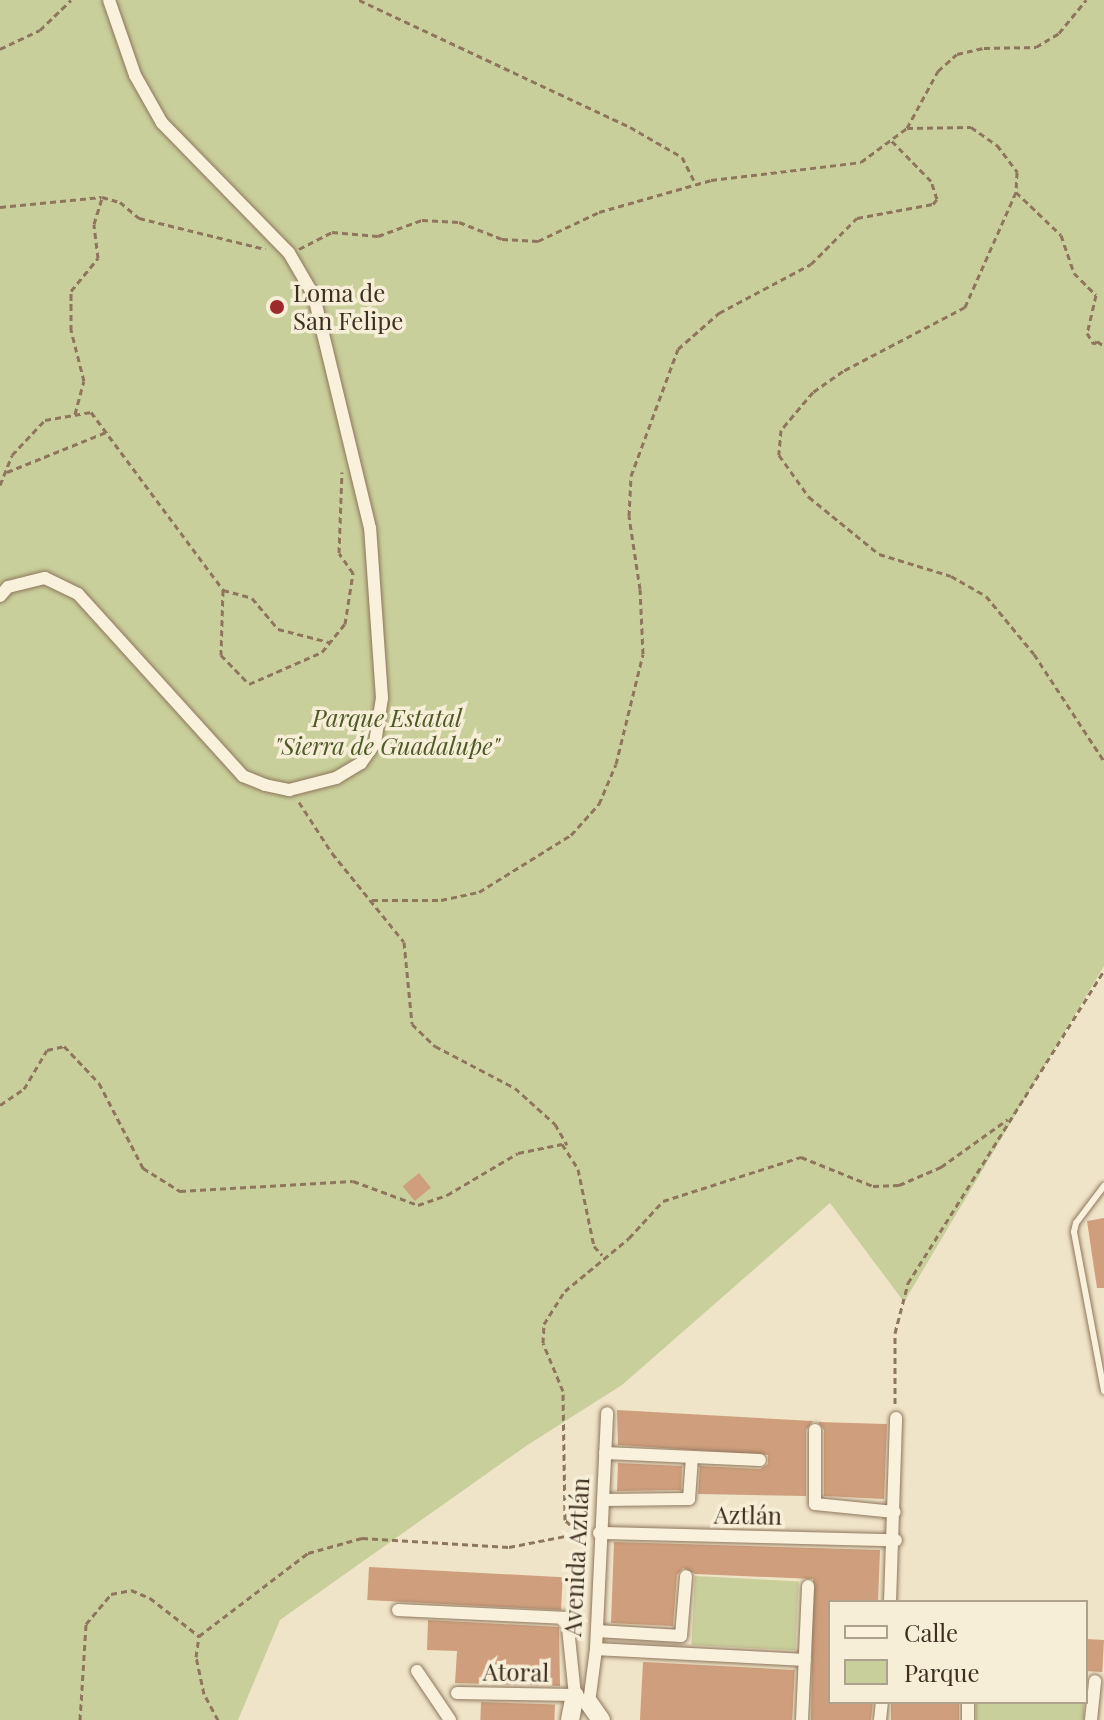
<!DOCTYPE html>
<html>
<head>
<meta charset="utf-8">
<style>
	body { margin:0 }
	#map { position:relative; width:1104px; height:1720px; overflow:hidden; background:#f0e4c8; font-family:"Playfair Display",serif }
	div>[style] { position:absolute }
	.green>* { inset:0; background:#c9cf9b; transform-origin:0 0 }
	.building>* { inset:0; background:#cf9f7d; transform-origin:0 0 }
	.path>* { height:3px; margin-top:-1.5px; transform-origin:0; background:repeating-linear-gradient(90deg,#8d765c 0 6px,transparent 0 10px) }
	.roads { filter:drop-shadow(0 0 2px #8d765c) drop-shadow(0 0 2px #8d765c) }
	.lane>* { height:6px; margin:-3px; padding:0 3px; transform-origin:3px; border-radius:3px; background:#faf1dc }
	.street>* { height:12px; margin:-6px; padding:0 6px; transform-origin:6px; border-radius:6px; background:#faf1dc }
	.secondary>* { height:18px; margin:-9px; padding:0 9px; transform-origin:9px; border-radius:9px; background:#faf1dc }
	.dots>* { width:22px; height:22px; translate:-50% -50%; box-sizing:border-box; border:4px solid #f7eed8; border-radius:50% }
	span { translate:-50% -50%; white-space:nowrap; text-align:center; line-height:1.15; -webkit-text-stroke:7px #f7eed8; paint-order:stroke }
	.poi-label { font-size:24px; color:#3d2e20 }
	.left { translate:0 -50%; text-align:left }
	.park-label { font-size:24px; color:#4d5a26; font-style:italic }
	.street-label { font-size:24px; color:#3d2e20 }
	.legend { position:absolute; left:828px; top:1600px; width:260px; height:104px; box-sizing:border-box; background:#f7eed8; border:2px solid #ada18e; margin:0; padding:10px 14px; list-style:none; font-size:24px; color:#3d2e20 }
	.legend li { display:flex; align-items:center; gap:16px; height:40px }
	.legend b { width:40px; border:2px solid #ada18e }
</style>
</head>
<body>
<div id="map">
	<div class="green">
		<div style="clip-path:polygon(0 0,1104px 0,1104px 966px,904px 1302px,830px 1203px,622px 1385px,526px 1446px,280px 1620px,238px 1720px,0 1720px)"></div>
		<div style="left:695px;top:1576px;width:104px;height:69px;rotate:3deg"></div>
		<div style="left:976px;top:1702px;width:108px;height:18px"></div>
	</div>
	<div class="building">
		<div style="left:419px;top:1173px;width:19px;height:21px;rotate:51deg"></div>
		<div style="clip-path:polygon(1104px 1218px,1104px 1288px,1097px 1288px,1087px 1221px)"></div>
		<div style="clip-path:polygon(617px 1410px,813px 1421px,806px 1430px,806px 1496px,698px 1494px,700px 1466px,760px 1469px,768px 1464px,768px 1455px,618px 1445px)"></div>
		<div style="clip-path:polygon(818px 1422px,887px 1424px,884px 1499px,824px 1496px,824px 1430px)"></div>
		<div style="clip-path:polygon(618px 1463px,682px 1466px,681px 1490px,617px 1491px)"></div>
		<div style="clip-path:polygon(614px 1542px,880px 1550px,878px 1602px,830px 1602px,830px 1702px,873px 1702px,871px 1720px,811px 1720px,813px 1579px,695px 1574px,683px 1568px,677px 1575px,673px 1626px,611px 1623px)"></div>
		<div style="left:369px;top:1567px;width:194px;height:33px;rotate:3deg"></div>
		<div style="clip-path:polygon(428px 1620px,559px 1627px,560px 1686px,455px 1683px,457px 1651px,427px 1650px)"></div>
		<div style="left:1086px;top:1639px;width:18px;height:32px;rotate:3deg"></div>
		<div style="left:643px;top:1662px;width:152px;height:58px;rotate:3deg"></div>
		<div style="left:481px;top:1702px;width:74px;height:18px;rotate:2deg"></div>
		<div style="left:891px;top:1702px;width:68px;height:18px"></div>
	</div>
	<div class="path">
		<div style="left:359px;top:0;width:299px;rotate:25.1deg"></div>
		<div style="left:630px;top:127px;width:60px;rotate:30deg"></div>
		<div style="left:682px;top:157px;width:30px;rotate:63deg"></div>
		<div style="left:0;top:49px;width:44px;rotate:-25.4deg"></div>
		<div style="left:40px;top:30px;width:43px;rotate:-44.1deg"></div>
		<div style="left:907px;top:128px;width:64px;rotate:-0.9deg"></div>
		<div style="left:971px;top:127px;width:32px;rotate:35deg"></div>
		<div style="left:997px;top:145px;width:34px;rotate:53deg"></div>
		<div style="left:1017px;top:172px;width:20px;rotate:93deg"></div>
		<div style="left:1016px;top:192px;width:62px;rotate:43.7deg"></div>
		<div style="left:1061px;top:235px;width:40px;rotate:71.1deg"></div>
		<div style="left:1074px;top:273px;width:31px;rotate:45deg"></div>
		<div style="left:1096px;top:295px;width:39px;rotate:103deg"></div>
		<div style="left:1087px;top:333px;width:13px;rotate:58deg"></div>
		<div style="left:1094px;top:344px;width:4px;rotate:-45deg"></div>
		<div style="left:1097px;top:341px;width:9px;rotate:36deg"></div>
		<div style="left:1016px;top:192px;width:126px;rotate:113.9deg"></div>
		<div style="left:965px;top:307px;width:138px;rotate:152.3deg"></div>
		<div style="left:843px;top:371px;width:37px;rotate:145deg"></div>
		<div style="left:813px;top:392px;width:50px;rotate:130.1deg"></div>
		<div style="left:781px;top:430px;width:25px;rotate:95deg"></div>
		<div style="left:779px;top:455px;width:52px;rotate:54.5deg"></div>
		<div style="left:809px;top:497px;width:90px;rotate:39.2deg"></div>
		<div style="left:879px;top:554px;width:75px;rotate:17deg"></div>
		<div style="left:951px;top:576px;width:40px;rotate:29.7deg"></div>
		<div style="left:986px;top:596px;width:75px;rotate:50.4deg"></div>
		<div style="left:1034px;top:654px;width:128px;rotate:56.8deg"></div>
		<div style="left:0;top:207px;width:102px;rotate:-5.6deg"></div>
		<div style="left:102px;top:197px;width:19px;rotate:16deg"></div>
		<div style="left:120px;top:202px;width:25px;rotate:40deg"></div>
		<div style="left:139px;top:218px;width:130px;rotate:13.8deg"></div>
		<div style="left:299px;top:249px;width:37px;rotate:-27deg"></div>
		<div style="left:332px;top:232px;width:46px;rotate:5deg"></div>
		<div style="left:378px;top:236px;width:47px;rotate:-20deg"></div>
		<div style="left:422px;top:220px;width:37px;rotate:3deg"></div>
		<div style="left:459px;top:222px;width:46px;rotate:21.6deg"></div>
		<div style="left:502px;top:239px;width:36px;rotate:3deg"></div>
		<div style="left:538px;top:241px;width:68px;rotate:-25.4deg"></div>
		<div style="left:599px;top:212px;width:116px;rotate:-15.9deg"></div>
		<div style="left:711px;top:180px;width:151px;rotate:-6.8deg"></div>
		<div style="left:861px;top:162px;width:57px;rotate:-36.5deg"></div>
		<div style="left:907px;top:128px;width:65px;rotate:-61.5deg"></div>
		<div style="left:938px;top:71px;width:25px;rotate:-42deg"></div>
		<div style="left:957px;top:54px;width:28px;rotate:-13deg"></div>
		<div style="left:984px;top:48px;width:52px;rotate:-1.1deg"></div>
		<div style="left:1036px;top:47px;width:27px;rotate:-31deg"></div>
		<div style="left:1059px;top:33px;width:43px;rotate:-50.7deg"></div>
		<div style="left:75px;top:414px;width:34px;rotate:-75deg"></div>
		<div style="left:84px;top:381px;width:53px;rotate:-104.3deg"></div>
		<div style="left:71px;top:330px;width:39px;rotate:-90deg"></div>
		<div style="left:71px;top:291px;width:43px;rotate:-50.7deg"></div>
		<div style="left:98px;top:258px;width:34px;rotate:-97deg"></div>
		<div style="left:94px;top:224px;width:28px;rotate:-73deg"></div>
		<div style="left:7px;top:472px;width:110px;rotate:-21.9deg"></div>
		<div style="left:0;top:485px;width:32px;rotate:-68deg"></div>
		<div style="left:12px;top:455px;width:48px;rotate:-46.7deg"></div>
		<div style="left:45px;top:420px;width:47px;rotate:-9.9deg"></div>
		<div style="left:91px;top:412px;width:222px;rotate:53.4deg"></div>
		<div style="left:223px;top:590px;width:65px;rotate:91.8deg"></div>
		<div style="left:221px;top:655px;width:40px;rotate:46deg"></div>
		<div style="left:249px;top:684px;width:80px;rotate:-23.7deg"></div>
		<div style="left:322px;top:652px;width:36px;rotate:-51deg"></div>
		<div style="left:345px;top:624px;width:52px;rotate:-81.1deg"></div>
		<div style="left:353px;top:573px;width:24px;rotate:-125deg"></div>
		<div style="left:339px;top:553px;width:81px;rotate:-87.9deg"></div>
		<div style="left:223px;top:590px;width:30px;rotate:15deg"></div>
		<div style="left:252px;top:598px;width:40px;rotate:50deg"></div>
		<div style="left:278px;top:629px;width:53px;rotate:14.3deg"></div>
		<div style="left:299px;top:802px;width:61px;rotate:57.1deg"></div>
		<div style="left:332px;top:853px;width:114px;rotate:51deg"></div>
		<div style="left:404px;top:942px;width:82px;rotate:84.4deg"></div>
		<div style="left:412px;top:1024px;width:32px;rotate:44deg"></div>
		<div style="left:435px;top:1046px;width:90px;rotate:27.7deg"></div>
		<div style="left:515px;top:1088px;width:54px;rotate:42deg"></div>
		<div style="left:555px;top:1124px;width:24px;rotate:60deg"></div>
		<div style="left:372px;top:900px;width:69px"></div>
		<div style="left:441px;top:900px;width:39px;rotate:-12deg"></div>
		<div style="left:479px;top:892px;width:108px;rotate:-31.8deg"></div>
		<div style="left:571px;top:835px;width:42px;rotate:-47.9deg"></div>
		<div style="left:599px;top:804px;width:43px;rotate:-67deg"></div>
		<div style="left:616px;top:764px;width:113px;rotate:-76.2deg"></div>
		<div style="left:643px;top:654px;width:65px;rotate:-92.6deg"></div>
		<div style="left:640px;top:589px;width:74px;rotate:-98.6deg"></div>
		<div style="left:629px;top:516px;width:40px;rotate:-87.1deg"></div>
		<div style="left:631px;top:476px;width:135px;rotate:-69.7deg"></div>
		<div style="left:678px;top:349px;width:55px;rotate:-41.3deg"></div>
		<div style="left:719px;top:313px;width:104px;rotate:-28deg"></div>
		<div style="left:811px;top:264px;width:65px;rotate:-45deg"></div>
		<div style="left:857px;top:218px;width:77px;rotate:-10.4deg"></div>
		<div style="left:933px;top:204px;width:6px;rotate:-51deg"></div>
		<div style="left:937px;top:199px;width:19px;rotate:-108deg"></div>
		<div style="left:931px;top:181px;width:57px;rotate:-134.3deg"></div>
		<div style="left:0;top:1105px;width:29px;rotate:-34deg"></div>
		<div style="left:24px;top:1089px;width:45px;rotate:-59.5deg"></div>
		<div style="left:47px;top:1050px;width:17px;rotate:-13deg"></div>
		<div style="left:64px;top:1046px;width:51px;rotate:46.6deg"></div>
		<div style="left:99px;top:1083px;width:96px;rotate:62.6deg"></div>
		<div style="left:143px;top:1168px;width:44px;rotate:31.9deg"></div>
		<div style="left:180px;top:1191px;width:173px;rotate:-3.3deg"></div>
		<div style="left:353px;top:1181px;width:69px;rotate:20.3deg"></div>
		<div style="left:418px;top:1205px;width:31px;rotate:-19deg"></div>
		<div style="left:447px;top:1195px;width:82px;rotate:-30.6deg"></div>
		<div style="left:518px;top:1153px;width:45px;rotate:-11.6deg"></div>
		<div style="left:562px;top:1144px;width:30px;rotate:57deg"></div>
		<div style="left:578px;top:1169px;width:79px;rotate:78.3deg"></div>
		<div style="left:594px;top:1246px;width:12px;rotate:48deg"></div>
		<div style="left:895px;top:1404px;width:71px;rotate:-90deg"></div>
		<div style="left:895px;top:1333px;width:52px;rotate:-75.4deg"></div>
		<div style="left:908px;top:1283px;width:369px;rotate:-57.9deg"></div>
		<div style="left:578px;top:1531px;width:17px;rotate:-140deg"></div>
		<div style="left:565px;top:1520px;width:129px;rotate:-90.9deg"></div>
		<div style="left:563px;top:1391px;width:52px;rotate:-112.6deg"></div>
		<div style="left:543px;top:1343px;width:19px;rotate:-87deg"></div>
		<div style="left:544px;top:1324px;width:39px;rotate:-58deg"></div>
		<div style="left:565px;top:1291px;width:83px;rotate:-39.6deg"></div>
		<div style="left:629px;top:1238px;width:50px;rotate:-47.4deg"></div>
		<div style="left:663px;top:1201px;width:145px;rotate:-17.7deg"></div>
		<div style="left:801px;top:1157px;width:78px;rotate:21.9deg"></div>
		<div style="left:873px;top:1186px;width:26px;rotate:-2deg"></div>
		<div style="left:899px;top:1185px;width:46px;rotate:-23.2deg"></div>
		<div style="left:941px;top:1167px;width:82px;rotate:-35.6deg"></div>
		<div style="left:80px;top:1720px;width:96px;rotate:-86.4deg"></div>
		<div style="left:86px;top:1624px;width:39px;rotate:-50deg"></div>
		<div style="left:111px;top:1594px;width:20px;rotate:-11deg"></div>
		<div style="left:131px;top:1590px;width:21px;rotate:23deg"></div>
		<div style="left:150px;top:1598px;width:62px;rotate:37.8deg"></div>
		<div style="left:218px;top:1720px;width:30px;rotate:-118deg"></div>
		<div style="left:204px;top:1694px;width:38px;rotate:-102deg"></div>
		<div style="left:196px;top:1657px;width:21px;rotate:-82deg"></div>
		<div style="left:199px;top:1636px;width:137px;rotate:-37.3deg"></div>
		<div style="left:308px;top:1553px;width:56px;rotate:-15.5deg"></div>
		<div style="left:362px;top:1538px;width:147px;rotate:3.5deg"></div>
		<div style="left:509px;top:1547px;width:78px;rotate:-11deg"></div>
	</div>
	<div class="roads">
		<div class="lane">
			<div style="left:1104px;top:1186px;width:46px;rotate:127.1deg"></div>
			<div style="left:1076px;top:1223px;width:9px;rotate:103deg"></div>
			<div style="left:1074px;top:1232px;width:162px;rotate:79.3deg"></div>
		</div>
		<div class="street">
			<div style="left:0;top:596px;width:12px;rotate:-48deg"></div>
			<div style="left:8px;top:587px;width:38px;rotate:-14deg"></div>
			<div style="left:45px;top:578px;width:37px;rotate:26deg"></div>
			<div style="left:78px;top:594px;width:246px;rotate:47.8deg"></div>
			<div style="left:243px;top:776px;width:24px;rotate:22deg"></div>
			<div style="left:265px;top:785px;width:25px;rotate:12deg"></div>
			<div style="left:289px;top:790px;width:49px;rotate:-14.3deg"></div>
			<div style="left:336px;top:778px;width:29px;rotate:-31deg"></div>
			<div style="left:361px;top:763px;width:24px;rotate:-55deg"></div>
			<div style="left:375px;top:743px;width:46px;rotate:-81.2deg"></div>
			<div style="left:382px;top:698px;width:170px;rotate:-94deg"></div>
			<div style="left:370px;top:528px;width:239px;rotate:-103.6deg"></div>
			<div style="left:314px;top:296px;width:50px;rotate:-120.2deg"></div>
			<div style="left:289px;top:253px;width:182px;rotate:-134.3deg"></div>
			<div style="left:162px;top:123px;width:55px;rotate:-119.4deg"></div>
			<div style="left:135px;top:75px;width:79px;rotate:-109.1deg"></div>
			<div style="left:815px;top:1430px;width:74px;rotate:90deg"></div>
			<div style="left:815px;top:1504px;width:80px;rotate:5.7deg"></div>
			<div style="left:605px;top:1453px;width:155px;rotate:2.6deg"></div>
			<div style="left:603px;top:1500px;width:86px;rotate:-0.7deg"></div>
			<div style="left:689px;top:1499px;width:42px;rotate:-85.9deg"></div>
			<div style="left:599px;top:1533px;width:297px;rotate:1.4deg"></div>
			<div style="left:890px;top:1602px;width:184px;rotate:-88.1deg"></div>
			<div style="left:398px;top:1610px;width:169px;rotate:2.7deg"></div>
			<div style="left:567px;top:1618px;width:77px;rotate:84.1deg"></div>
			<div style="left:597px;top:1631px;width:84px;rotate:3.4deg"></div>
			<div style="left:681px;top:1636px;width:60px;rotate:-85.2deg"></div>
			<div style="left:596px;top:1649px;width:209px;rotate:3deg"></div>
			<div style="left:417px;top:1671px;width:59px;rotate:56deg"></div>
			<div style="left:457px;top:1693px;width:118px;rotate:1deg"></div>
			<div style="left:584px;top:1700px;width:6px;rotate:31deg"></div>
			<div style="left:589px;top:1703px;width:54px;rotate:-82.6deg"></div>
			<div style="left:596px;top:1649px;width:236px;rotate:-87.3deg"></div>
			<div style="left:802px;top:1720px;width:134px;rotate:-87.4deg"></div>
			<div style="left:880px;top:1720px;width:18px;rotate:-84deg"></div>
			<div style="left:968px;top:1720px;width:18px;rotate:-90deg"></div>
			<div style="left:1091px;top:1720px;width:39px;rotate:-84deg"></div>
		</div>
		<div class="secondary">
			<div style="left:589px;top:1703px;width:21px;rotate:55deg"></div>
			<div style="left:570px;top:1720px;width:25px;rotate:-79deg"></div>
		</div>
	</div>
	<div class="dots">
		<div style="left:277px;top:307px;background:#9e2a2b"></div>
	</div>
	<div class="poi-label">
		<span class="left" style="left:293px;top:307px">Loma de<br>San Felipe</span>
	</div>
	<div class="park-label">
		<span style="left:387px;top:732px">Parque Estatal<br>"Sierra de Guadalupe"</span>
	</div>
	<div class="street-label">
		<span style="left:748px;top:1515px;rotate:1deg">Aztlán</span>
		<span style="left:576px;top:1557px;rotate:-87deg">Avenida Aztlán</span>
		<span style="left:516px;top:1672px;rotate:1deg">Atoral</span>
	</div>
	<ul class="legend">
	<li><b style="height:10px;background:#faf1dc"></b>Calle</li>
	<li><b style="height:22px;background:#c9cf9b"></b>Parque</li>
	</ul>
</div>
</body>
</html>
